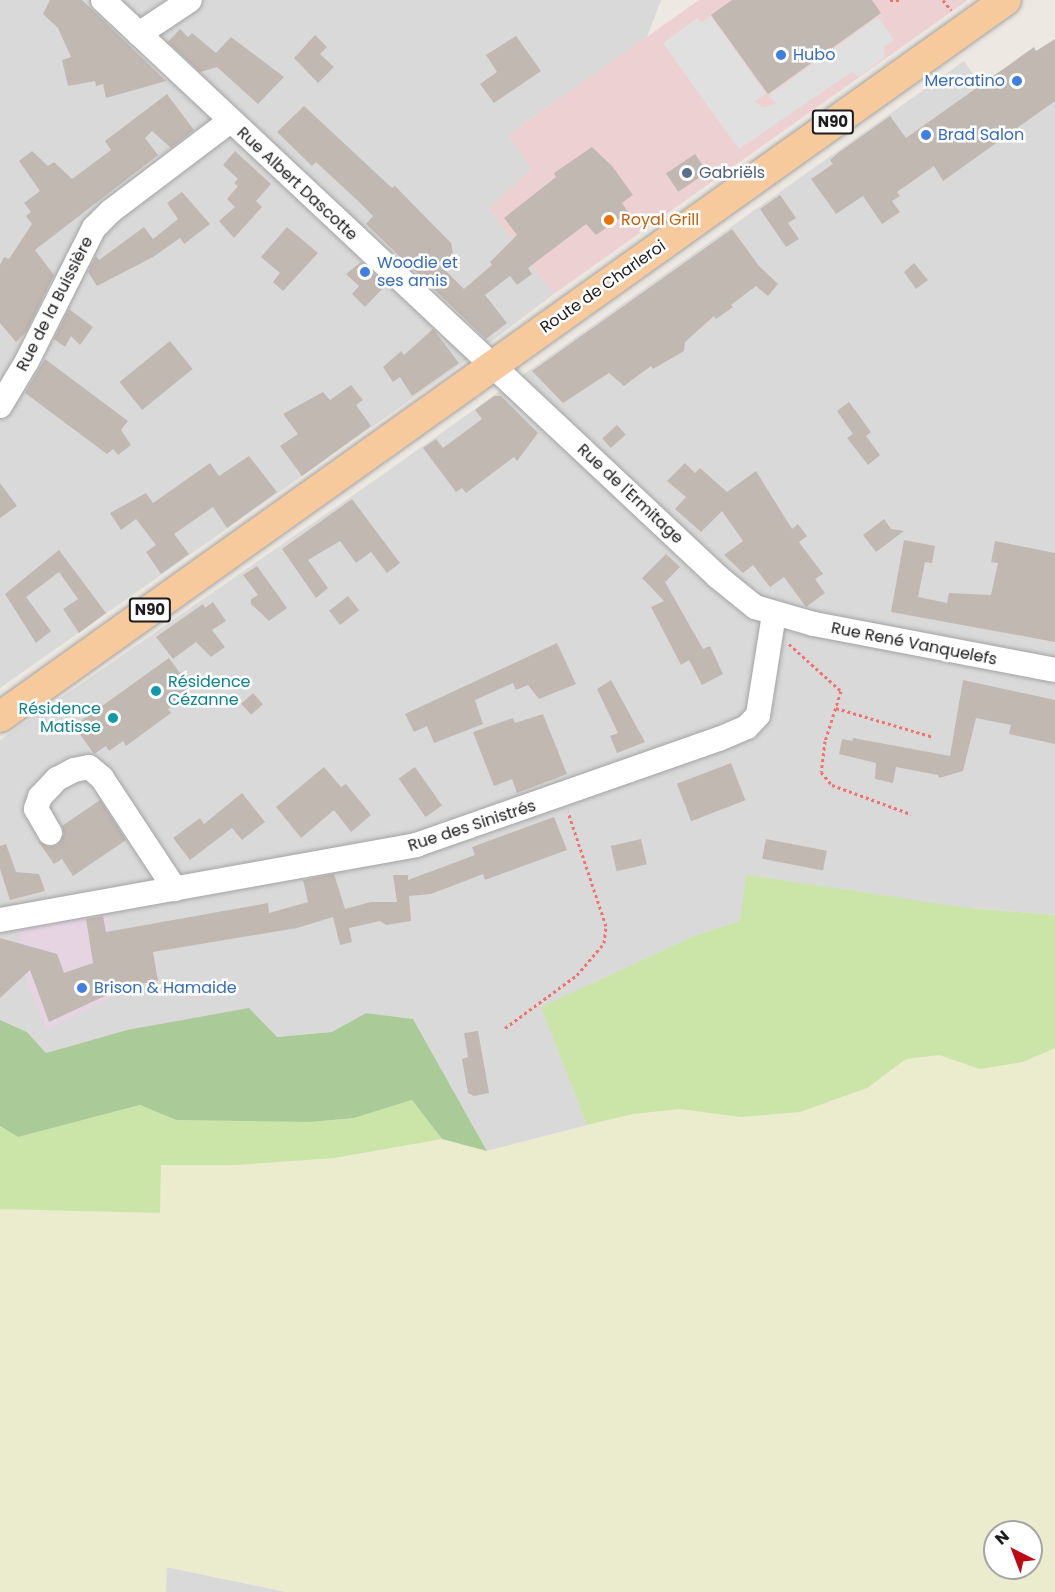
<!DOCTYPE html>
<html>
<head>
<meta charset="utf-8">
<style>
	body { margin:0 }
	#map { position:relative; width:1055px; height:1592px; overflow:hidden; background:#ede9e2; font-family:Poppins,sans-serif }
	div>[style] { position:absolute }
	.residential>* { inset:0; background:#dad9d9 }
	.commercial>* { inset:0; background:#edd1d2 }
	.industrial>* { inset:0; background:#e6d4e3 }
	.farmland>* { inset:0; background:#ebebce }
	.grass>* { inset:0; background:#cbe5a9 }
	.forest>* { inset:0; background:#aaca98 }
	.parking>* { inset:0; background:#e0e0e0 }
	.building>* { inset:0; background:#c1b8b2; transform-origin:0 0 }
	.path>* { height:3px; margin-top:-1.5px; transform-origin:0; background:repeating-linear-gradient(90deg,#f2736d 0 3px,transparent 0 6px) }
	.roads { filter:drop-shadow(0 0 2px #a3a3a3) drop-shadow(0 0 2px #a3a3a3) }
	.minor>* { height:24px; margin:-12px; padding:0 12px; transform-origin:12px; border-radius:12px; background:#fff }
	.major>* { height:30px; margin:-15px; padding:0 15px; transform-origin:15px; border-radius:15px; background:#f7ca9d }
	.dots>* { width:16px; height:16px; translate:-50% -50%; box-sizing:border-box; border:3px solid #fff; border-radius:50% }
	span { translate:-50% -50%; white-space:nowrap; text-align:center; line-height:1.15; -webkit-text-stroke:5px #fff; paint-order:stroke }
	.shield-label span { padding:2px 4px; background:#fff; border:2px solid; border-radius:4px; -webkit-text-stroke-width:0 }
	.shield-label { font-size:15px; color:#1c1c1c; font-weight:700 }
	.shop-label { font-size:16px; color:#366cbe }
	.left { translate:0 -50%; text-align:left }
	.right { translate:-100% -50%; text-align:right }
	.service-label { font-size:16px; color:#4e5e75 }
	.street-label { font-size:16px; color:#1c1c1c }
	.food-label { font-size:16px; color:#c56008 }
	.culture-label { font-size:16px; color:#0d838f }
	.north { position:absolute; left:983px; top:1520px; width:60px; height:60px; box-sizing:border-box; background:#fff; border:2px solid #a4a4a4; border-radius:50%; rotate:318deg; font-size:16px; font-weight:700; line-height:24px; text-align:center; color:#1c1c1c }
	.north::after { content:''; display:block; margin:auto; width:21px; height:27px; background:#be0a15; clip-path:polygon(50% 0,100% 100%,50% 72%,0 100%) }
</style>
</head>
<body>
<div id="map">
	<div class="residential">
		<div style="clip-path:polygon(0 0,661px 0,647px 37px,508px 135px,531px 169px,489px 209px,554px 294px,460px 365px,0 688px)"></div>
		<div style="clip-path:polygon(964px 61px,999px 111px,1055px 101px,1055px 915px,969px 908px,740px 921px,696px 935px,542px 1007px,587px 1125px,487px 1151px,413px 1019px,366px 1013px,332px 1032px,277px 1037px,127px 1030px,46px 1053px,27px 1032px,0 1020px,0 740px,385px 473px)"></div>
		<div style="clip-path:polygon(166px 1567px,286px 1592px,166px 1592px)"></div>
	</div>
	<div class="commercial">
		<div style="clip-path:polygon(699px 0,968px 0,554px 294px,489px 209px,531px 169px,508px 135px)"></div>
	</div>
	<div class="industrial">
		<div style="clip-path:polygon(106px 908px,122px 992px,47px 1029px,28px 986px,18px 927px)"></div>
	</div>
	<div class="farmland">
		<div style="clip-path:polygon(evenodd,1055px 1048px,1055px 1592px,286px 1592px,167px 1567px,166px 1592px,0 1592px,0 1209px,159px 1213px,160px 1165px,238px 1165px,334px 1158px,442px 1139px,487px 1151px,633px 1114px,680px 1109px,741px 1117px,867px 1088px,906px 1059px,939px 1055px,980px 1069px,1023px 1062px,1055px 1048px,995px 1532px,1031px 1532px,1031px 1568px,995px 1568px,995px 1532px)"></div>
	</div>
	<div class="grass">
		<div style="clip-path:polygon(746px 875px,969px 908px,1055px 915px,1055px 1048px,1023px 1062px,980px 1069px,939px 1055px,906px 1059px,867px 1088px,800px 1112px,741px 1117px,680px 1109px,633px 1114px,587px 1125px,541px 1007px,696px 935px,740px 921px)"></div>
		<div style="clip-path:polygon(412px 1100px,442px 1139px,334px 1158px,238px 1165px,161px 1165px,160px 1213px,0 1209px,0 1126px,18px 1137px,140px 1105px,176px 1120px,311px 1122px,354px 1118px)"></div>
	</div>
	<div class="forest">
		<div style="clip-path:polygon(249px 1008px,277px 1037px,332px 1032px,366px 1013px,413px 1019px,487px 1151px,442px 1139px,412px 1100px,354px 1118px,311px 1122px,176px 1120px,140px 1105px,18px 1137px,0 1126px,0 1020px,27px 1032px,46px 1053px,127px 1030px)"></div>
	</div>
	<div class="parking">
		<div style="clip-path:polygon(711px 16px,766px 94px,755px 101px,763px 108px,776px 104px,769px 95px,878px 17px,894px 40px,884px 47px,885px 57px,858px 77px,853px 71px,739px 149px,663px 43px,697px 18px,701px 22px)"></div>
	</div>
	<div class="building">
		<div style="clip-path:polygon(50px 0,82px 0,166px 81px,106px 98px,103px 84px,96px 86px,95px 81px,68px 86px,62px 60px,71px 57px,58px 28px,43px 14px)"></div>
		<div style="clip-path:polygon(732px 0,872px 0,881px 13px,768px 94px,711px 15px)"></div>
		<div style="clip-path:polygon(180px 29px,188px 37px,192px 33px,216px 53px,231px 37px,284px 77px,258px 104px,217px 67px,200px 72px,168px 42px)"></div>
		<div style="clip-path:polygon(315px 35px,327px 47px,320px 54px,334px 67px,318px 83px,294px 58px)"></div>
		<div style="clip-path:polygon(516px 36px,541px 71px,494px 103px,480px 84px,497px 72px,486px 55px)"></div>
		<div style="clip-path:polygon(1055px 39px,1055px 101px,943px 181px,934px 166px,897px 192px,900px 196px,892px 201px,900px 212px,882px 224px,863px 196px,836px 214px,811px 179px,833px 164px,830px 160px,838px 153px,890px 116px,906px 138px,1034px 47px,1036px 51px)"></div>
		<div style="clip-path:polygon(167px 94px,194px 130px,171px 148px,152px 131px,145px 138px,158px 155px,35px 250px,54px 275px,26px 332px,16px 342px,0 323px,0 265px,4px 257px,9px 259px,32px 224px,26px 216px,31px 212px,24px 203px,40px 191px,19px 161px,32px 151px,48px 166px,54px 162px,72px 179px,111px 150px,105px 141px)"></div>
		<div style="clip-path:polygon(304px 106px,392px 188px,395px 186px,451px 243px,453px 253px,441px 266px,464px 289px,492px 265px,490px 262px,517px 235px,504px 218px,556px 177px,554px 173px,592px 147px,612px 166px,633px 195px,622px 203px,628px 212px,596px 235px,586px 224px,528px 268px,532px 274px,517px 285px,510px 276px,485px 295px,507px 323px,486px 339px,366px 224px,373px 216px,357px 200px,316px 162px,312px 166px,277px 132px)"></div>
		<div style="clip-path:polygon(235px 151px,271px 184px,256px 201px,262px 207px,234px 238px,219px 221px,235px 207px,227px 199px,238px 186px,234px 183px,238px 179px,223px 165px)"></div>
		<div style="left:695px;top:154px;width:22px;height:35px;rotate:56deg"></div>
		<div style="clip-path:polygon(182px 192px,210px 224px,184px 244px,180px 238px,153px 257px,97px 286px,88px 272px,96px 256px,99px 260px,144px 227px,153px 239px,178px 219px,167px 203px)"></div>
		<div style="clip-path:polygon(780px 195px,796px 218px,788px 223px,799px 239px,786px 247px,760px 209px)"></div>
		<div style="clip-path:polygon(287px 227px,318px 253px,283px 291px,273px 282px,280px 273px,261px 257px)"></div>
		<div style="clip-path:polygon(732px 229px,759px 266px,778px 284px,768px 296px,756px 286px,731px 305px,733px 307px,716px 319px,714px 316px,685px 342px,684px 351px,653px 369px,651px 366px,624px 386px,609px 373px,563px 403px,532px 371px)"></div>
		<div style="clip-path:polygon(361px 262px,386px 285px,365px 307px,352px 294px,359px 286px,346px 274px)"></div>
		<div style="clip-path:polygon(914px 263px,928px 280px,916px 289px,904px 272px)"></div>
		<div style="clip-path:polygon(69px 309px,93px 327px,80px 345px,71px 336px,65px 347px,54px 339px)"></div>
		<div style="clip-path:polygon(433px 329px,459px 363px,412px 396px,400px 377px,393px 382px,383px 367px,401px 351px,404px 355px)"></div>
		<div style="left:170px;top:341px;width:36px;height:65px;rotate:51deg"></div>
		<div style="clip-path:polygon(45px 359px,128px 421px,121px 430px,131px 445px,118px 455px,113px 449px,107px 454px,25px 393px)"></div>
		<div style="clip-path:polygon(351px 385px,363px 400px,356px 405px,371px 426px,302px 476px,280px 446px,298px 434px,283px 414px,323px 392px,330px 400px)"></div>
		<div style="clip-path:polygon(494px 396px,501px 396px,538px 433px,517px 461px,514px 457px,466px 493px,462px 488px,456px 492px,423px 448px,436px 439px,443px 448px,482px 419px,475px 410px)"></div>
		<div style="clip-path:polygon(849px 402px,871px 432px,866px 436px,880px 455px,868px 465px,847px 438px,853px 434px,837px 411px)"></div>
		<div style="left:617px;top:425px;width:13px;height:20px;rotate:48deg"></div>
		<div style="clip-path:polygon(249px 456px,277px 492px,227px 528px,213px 507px,174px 534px,189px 554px,161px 574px,146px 552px,156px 545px,136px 519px,121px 530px,110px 513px,146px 493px,153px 503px,210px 463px,219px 476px)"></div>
		<div style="clip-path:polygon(685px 463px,695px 473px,700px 468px,727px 492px,756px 471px,792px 529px,798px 524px,807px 536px,799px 542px,823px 574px,815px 579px,825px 593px,806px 607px,784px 577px,770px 587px,753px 565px,743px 573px,724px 555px,743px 541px,722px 511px,701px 532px,675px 509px,686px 497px,667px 481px)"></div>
		<div style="clip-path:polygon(0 483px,17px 506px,0 518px)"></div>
		<div style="clip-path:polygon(352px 499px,400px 563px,387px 573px,371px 552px,356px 563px,340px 541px,308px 560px,328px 588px,316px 598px,282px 549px)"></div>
		<div style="clip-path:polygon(884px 519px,891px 529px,904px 531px,876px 552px,863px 535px)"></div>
		<div style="clip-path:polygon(904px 540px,935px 546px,932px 563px,925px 562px,918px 597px,947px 603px,949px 593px,991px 595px,998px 563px,991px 562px,995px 541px,1055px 553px,1055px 642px,891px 612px)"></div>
		<div style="clip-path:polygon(59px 550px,106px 613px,79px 633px,63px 609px,78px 599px,59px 572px,26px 597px,51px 631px,36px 643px,5px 594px)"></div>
		<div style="clip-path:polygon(666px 554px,680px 567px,665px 582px,703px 649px,710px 646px,723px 674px,702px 685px,689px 660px,681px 665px,651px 607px,664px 601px,642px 578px)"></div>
		<div style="clip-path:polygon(257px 566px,287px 608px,269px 621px,251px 604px,251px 599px,258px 595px,243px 575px)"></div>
		<div style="left:348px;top:596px;width:18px;height:24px;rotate:52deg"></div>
		<div style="clip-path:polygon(213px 602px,226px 621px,212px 630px,225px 647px,211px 657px,196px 642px,173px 659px,156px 637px,203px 604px,205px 608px)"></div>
		<div style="clip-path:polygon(557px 643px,576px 684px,539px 699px,528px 685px,516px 690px,513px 683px,475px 700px,483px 724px,434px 743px,427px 726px,414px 732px,405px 714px)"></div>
		<div style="clip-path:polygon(169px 658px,190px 687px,178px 695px,182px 699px,168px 709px,171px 713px,126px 746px,123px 741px,109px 751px,106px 746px,94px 754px,74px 726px)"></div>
		<div style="clip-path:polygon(611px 680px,645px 742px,617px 753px,610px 736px,618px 733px,597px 689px)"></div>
		<div style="clip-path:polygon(963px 680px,1055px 700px,1055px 744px,1009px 734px,1011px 725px,976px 718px,963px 771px,939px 778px,938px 775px,896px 767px,893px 783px,875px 779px,876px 763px,839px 754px,842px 739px,852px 741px,853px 738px,950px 756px)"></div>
		<div style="left:253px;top:693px;width:15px;height:16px;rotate:48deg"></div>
		<div style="clip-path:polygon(543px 714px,567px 774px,517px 793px,512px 779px,494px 786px,473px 732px,513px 718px,515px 723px)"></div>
		<div style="left:731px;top:763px;width:40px;height:58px;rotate:69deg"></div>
		<div style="clip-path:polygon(324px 767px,341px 787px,346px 784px,371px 815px,351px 832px,334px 810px,301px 838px,276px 807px)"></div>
		<div style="left:415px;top:767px;width:47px;height:20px;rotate:55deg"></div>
		<div style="clip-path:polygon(242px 793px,265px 822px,242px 840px,232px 828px,190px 860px,173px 838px,200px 818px,204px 824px)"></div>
		<div style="clip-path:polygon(100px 800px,126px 840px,73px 876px,62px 859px,54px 864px,38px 841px,49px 847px,58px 845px,64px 834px,62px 826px)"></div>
		<div style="clip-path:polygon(554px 817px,567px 850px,485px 880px,483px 874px,431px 894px,409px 896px,411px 921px,386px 925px,380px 921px,349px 928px,352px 942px,340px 945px,333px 917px,297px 928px,153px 952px,158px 981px,126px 986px,49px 1022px,30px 970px,0 998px,0 938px,57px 954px,64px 973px,93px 963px,86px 919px,103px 916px,106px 932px,268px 903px,269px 913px,308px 902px,303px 880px,334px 874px,345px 909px,371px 902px,397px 902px,393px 875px,408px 875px,408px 880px,475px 855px,472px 847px)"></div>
		<div style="left:641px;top:839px;width:26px;height:31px;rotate:77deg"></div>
		<div style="left:766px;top:839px;width:62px;height:20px;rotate:11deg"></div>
		<div style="clip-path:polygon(6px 844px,16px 872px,39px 874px,45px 891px,10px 900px,0 869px,0 846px)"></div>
		<div style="clip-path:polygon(478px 1031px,489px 1093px,474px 1096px,468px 1093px,462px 1059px,468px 1057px,464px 1033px)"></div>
	</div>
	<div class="path">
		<div style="left:890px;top:0;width:10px"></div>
		<div style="left:943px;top:0;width:13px;rotate:51deg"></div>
		<div style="left:789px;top:644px;width:70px;rotate:42.1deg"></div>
		<div style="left:841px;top:691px;width:52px;rotate:107.7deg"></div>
		<div style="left:825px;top:741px;width:31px;rotate:97deg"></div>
		<div style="left:821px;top:772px;width:17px;rotate:50deg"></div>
		<div style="left:832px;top:785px;width:84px;rotate:20.2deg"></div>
		<div style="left:836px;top:708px;width:101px;rotate:16.6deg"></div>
		<div style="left:505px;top:1028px;width:89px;rotate:-36.4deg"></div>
		<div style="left:577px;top:975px;width:42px;rotate:-49.8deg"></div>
		<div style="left:604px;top:943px;width:17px;rotate:-83deg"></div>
		<div style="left:606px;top:926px;width:120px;rotate:-108.4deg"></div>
	</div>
	<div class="roads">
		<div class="minor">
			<div style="left:103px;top:0;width:843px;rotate:43.17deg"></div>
			<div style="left:718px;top:577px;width:48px;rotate:39deg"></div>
			<div style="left:755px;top:607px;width:61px;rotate:16.1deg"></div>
			<div style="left:814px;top:624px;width:245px;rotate:10.8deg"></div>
			<div style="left:139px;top:34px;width:61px;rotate:-33.7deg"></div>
			<div style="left:0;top:406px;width:52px;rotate:-59deg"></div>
			<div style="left:27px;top:361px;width:149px;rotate:-63.3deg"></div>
			<div style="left:94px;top:228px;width:24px;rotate:-45deg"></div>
			<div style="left:111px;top:211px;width:149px;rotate:-37.1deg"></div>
			<div style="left:50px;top:833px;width:28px;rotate:-120deg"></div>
			<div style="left:36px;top:809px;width:13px;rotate:-72deg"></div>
			<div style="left:40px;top:797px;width:25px;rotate:-47deg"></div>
			<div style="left:57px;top:779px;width:19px;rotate:-28deg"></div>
			<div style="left:74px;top:770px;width:15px;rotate:-11deg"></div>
			<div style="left:89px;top:767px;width:17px;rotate:40deg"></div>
			<div style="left:102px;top:778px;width:133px;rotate:56.7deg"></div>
			<div style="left:0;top:920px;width:423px;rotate:-10.2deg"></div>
			<div style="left:416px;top:845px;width:321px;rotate:-19.3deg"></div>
			<div style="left:719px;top:739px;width:30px;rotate:-23deg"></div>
			<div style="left:747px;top:727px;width:16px;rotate:-47deg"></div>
			<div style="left:758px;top:715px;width:102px;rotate:-81deg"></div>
		</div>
		<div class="major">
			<div style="left:0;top:717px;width:1235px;rotate:-35.48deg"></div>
		</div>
	</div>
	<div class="dots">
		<div style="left:781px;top:55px;background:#3f7fe0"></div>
		<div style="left:1017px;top:81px;background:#3f7fe0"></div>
		<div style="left:926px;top:135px;background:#3f7fe0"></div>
		<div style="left:687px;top:173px;background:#5c6f8a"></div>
		<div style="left:609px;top:220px;background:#e8710a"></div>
		<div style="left:365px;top:272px;background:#3f7fe0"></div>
		<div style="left:156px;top:691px;background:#0f9aa8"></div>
		<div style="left:113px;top:718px;background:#0f9aa8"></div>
		<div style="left:82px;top:988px;background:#3f7fe0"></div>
	</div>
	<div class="shield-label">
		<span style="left:833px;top:122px">N90</span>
		<span style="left:150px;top:610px">N90</span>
	</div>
	<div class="shop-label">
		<span class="left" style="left:793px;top:55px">Hubo</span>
		<span class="right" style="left:1005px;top:81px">Mercatino</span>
		<span class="left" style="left:938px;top:135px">Brad Salon</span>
		<span class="left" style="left:377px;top:272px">Woodie et<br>ses amis</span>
		<span class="left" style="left:94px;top:988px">Brison &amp; Hamaide</span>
	</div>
	<div class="service-label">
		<span class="left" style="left:699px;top:173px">Gabriëls</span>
	</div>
	<div class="street-label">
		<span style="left:297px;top:184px;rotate:43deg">Rue Albert Dascotte</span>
		<span style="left:603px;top:287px;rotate:-35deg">Route de Charleroi</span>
		<span style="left:55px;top:304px;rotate:-63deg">Rue de la Buissière</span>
		<span style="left:630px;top:494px;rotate:43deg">Rue de l'Ermitage</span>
		<span style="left:914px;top:644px;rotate:11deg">Rue René Vanquelefs</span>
		<span style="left:472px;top:826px;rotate:-18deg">Rue des Sinistrés</span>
	</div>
	<div class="food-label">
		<span class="left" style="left:621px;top:220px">Royal Grill</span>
	</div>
	<div class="culture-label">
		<span class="left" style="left:168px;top:691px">Résidence<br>Cézanne</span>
		<span class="right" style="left:101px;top:718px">Résidence<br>Matisse</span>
	</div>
	<div class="north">N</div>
</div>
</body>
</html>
